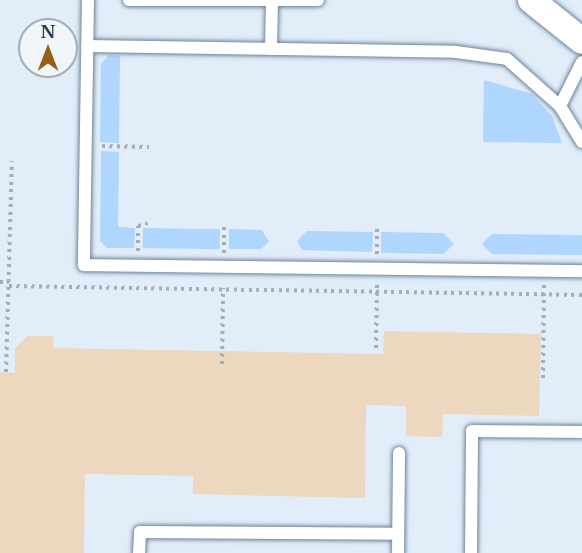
<!DOCTYPE html>
<html>
<head>
<meta charset="utf-8">
<style>
	body { margin:0 }
	#map { position:relative; width:582px; height:553px; overflow:hidden; background:#f0f5fa; font-family:"Libre Baskerville",serif }
	div>[style] { position:absolute }
	.built>* { inset:0; background:#e1edf9 }
	.green>* { inset:0; background:#aed6ff; transform-origin:0 0 }
	.building>* { inset:0; background:#eed7bf }
	.path>* { height:4px; margin-top:-2px; transform-origin:0; background:repeating-linear-gradient(90deg,#a7adb4 0 3px,transparent 0 7.5px) }
	.roads { filter:drop-shadow(0 0 2px #6e8399) drop-shadow(0 0 2px #6e8399) }
	.lane>* { height:12px; margin:-6px; padding:0 6px; transform-origin:6px; border-radius:6px; background:#fff }
	.street>* { height:26px; margin:-13px; padding:0 13px; transform-origin:13px; border-radius:13px; background:#fff }
	span { translate:-50% -50%; white-space:nowrap; text-align:center; line-height:1.15; -webkit-text-stroke:6px #f0f5fa; paint-order:stroke }
	.north { position:absolute; left:18px; top:18px; width:60px; height:60px; box-sizing:border-box; background:#f0f5fa; border:2px solid #a4abb2; border-radius:50%; rotate:0deg; font-size:16px; font-weight:700; line-height:24px; text-align:center; color:#323b45 }
	.north::after { content:''; display:block; margin:auto; width:21px; height:27px; background:#955f16; clip-path:polygon(50% 0,100% 100%,50% 72%,0 100%) }
</style>
</head>
<body>
<div id="map">
	<div class="built">
		<div style="clip-path:polygon(evenodd,0 0,582px 0,582px 553px,0 553px,0 0,30px 30px,66px 30px,66px 66px,30px 66px,30px 30px)"></div>
	</div>
	<div class="green">
		<div style="clip-path:polygon(109px 55px,120px 56px,119px 143px,100px 142px,101px 64px)"></div>
		<div style="clip-path:polygon(484px 80px,532px 94px,552px 116px,562px 143px,483px 142px)"></div>
		<div style="clip-path:polygon(101px 151px,119px 152px,118px 227px,135px 228px,134px 248px,107px 248px,100px 241px)"></div>
		<div style="left:143px;top:228px;width:77px;height:20px;rotate:1deg"></div>
		<div style="clip-path:polygon(229px 229px,262px 230px,269px 242px,261px 249px,229px 249px)"></div>
		<div style="clip-path:polygon(307px 231px,373px 232px,372px 252px,302px 250px,297px 241px)"></div>
		<div style="clip-path:polygon(381px 232px,443px 233px,454px 244px,443px 254px,381px 253px)"></div>
		<div style="clip-path:polygon(492px 234px,582px 235px,582px 255px,492px 254px,482px 244px)"></div>
	</div>
	<div class="building">
		<div style="clip-path:polygon(384px 331px,541px 334px,539px 416px,443px 414px,442px 437px,406px 436px,406px 406px,366px 405px,365px 498px,193px 494px,193px 476px,85px 474px,84px 553px,0 553px,0 372px,15px 373px,15px 348px,28px 336px,54px 336px,53px 348px,383px 354px)"></div>
	</div>
	<div class="path">
		<div style="left:102px;top:146px;width:47px;rotate:1.2deg"></div>
		<div style="left:138px;top:251px;width:25px;rotate:-90deg"></div>
		<div style="left:138px;top:226px;width:10px;rotate:-17deg"></div>
		<div style="left:224px;top:253px;width:29px;rotate:-90deg"></div>
		<div style="left:377px;top:254px;width:28px;rotate:-90deg"></div>
		<div style="left:0;top:282px;width:9px"></div>
		<div style="left:9px;top:286px;width:573px;rotate:0.9deg"></div>
		<div style="left:376px;top:348px;width:65px;rotate:-89.1deg"></div>
		<div style="left:222px;top:364px;width:76px;rotate:-89.2deg"></div>
		<div style="left:6px;top:372px;width:211px;rotate:-88.4deg"></div>
		<div style="left:543px;top:378px;width:93px;rotate:-89.4deg"></div>
	</div>
	<div class="roads">
		<div class="lane">
			<div style="left:88px;top:0;width:265px;rotate:90.9deg"></div>
			<div style="left:84px;top:265px;width:498px;rotate:0.7deg"></div>
			<div style="left:129px;top:0;width:189px"></div>
			<div style="left:87px;top:46px;width:369px;rotate:0.9deg"></div>
			<div style="left:456px;top:52px;width:51px;rotate:7.8deg"></div>
			<div style="left:507px;top:59px;width:71px;rotate:41.6deg"></div>
			<div style="left:560px;top:106px;width:42px;rotate:58.6deg"></div>
			<div style="left:271px;top:49px;width:47px;rotate:-88.8deg"></div>
			<div style="left:560px;top:106px;width:49px;rotate:-63.4deg"></div>
			<div style="left:139px;top:553px;width:21px;rotate:-87deg"></div>
			<div style="left:140px;top:532px;width:258px;rotate:0.4deg"></div>
			<div style="left:398px;top:553px;width:100px;rotate:-89.4deg"></div>
			<div style="left:471px;top:553px;width:122px;rotate:-89.5deg"></div>
			<div style="left:472px;top:431px;width:110px;rotate:0.5deg"></div>
		</div>
		<div class="street">
			<div style="left:531px;top:0;width:65px;rotate:38.8deg"></div>
		</div>
	</div>
	<div class="north">N</div>
</div>
</body>
</html>
